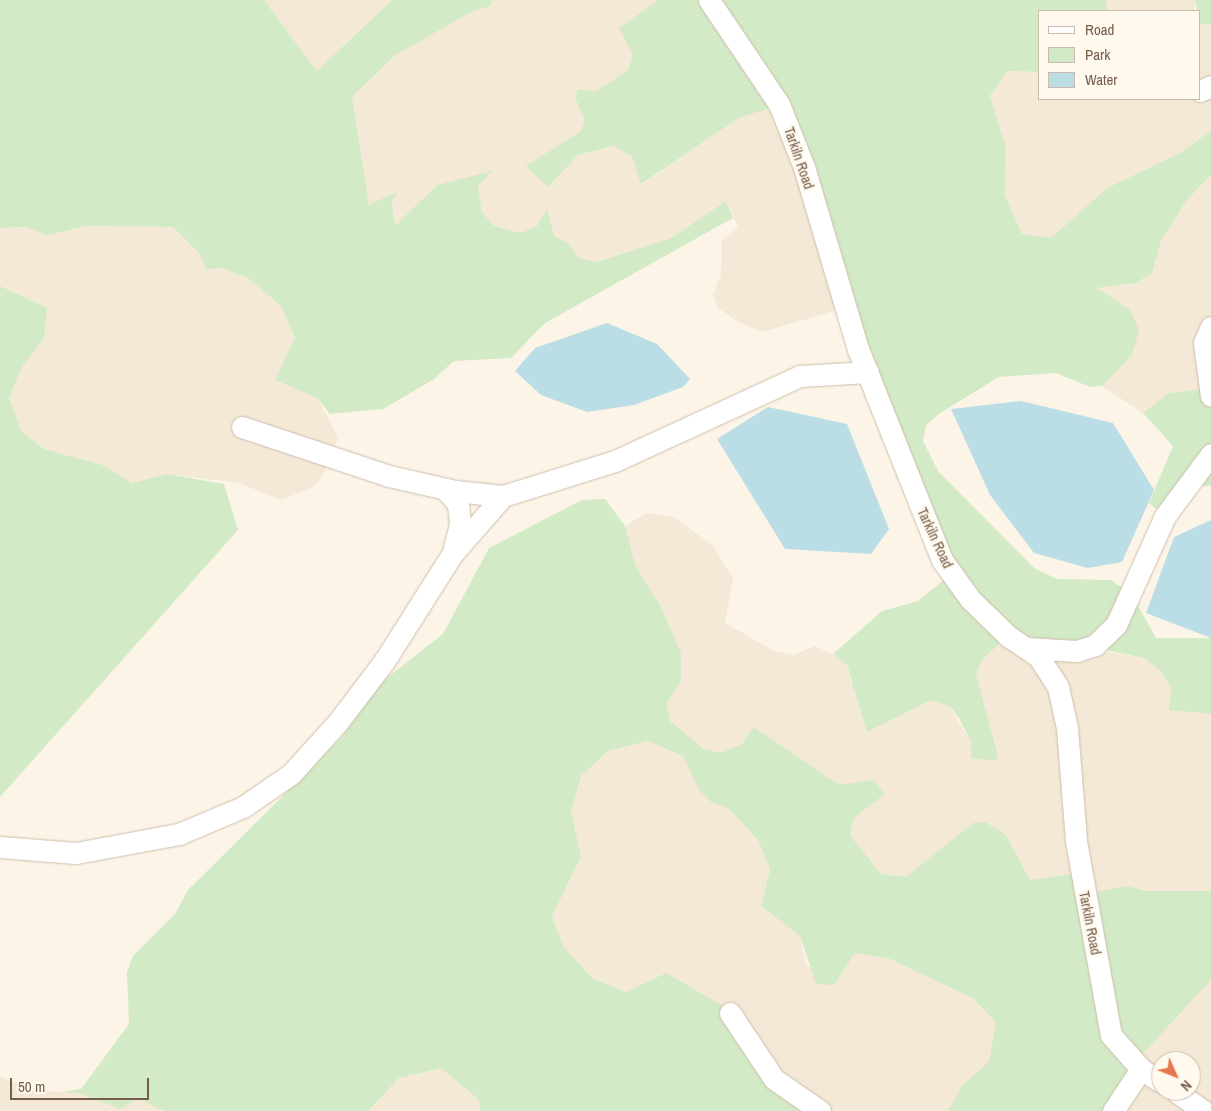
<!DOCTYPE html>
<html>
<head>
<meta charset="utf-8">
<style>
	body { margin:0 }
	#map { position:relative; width:1211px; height:1111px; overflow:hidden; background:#fcf5e7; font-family:"Archivo Narrow",sans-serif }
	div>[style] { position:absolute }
	.residential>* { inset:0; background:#f4e8d6; transform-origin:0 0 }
	.green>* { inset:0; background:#d2eac5 }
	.water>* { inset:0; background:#bbdde6 }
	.roads { filter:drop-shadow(0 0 1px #cebead) drop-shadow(0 0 1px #cebead) }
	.minor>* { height:21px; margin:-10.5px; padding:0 10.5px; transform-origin:10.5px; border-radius:10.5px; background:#fff }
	span { translate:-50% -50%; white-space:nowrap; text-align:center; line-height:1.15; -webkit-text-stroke:5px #fff9ee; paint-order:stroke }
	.street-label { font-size:14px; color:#765d4b }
	.legend { position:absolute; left:1038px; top:10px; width:162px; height:90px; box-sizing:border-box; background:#fff9ee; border:1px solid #c8bbad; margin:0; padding:6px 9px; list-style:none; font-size:15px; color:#765d4b }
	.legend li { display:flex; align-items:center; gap:10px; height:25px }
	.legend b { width:25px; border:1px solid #c8bbad }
	.north { position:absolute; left:1151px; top:1051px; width:50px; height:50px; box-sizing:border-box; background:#fff9ee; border:1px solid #c8bbad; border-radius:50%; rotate:134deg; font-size:14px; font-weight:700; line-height:20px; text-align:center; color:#765d4b }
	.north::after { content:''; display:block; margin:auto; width:18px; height:22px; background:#e5784e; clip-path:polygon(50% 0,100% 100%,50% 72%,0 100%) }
	.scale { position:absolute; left:10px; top:1078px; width:139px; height:22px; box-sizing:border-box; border:2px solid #765d4b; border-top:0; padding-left:6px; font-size:15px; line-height:18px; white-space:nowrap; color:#765d4b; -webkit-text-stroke:4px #fff9ee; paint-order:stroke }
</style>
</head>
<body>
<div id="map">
	<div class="residential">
		<div style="clip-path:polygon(264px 0,392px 0,317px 71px)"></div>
		<div style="clip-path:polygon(492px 0,658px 0,620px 28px,633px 55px,628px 70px,595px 92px,575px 98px,585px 121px,580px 132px,527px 166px,548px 187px,578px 155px,614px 146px,632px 157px,642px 184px,739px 118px,780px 105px,844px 308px,762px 332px,738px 322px,717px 307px,713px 295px,721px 274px,722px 241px,738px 227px,726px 201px,671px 238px,597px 262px,579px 258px,569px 244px,554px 236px,546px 210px,536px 227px,520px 233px,494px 227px,482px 212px,478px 186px,491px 172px,437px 185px,395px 227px,392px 203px,396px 193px,369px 206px,352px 97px,394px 56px,473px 11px,491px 6px)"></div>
		<div style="left:1106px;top:0;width:89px;height:11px"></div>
		<div style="clip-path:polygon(1200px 24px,1211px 25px,1211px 131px,1180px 153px,1107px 188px,1051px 238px,1022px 234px,1005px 195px,1006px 147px,990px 96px,1008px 71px,1040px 72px,1040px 99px,1200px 99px)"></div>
		<div style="clip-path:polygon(1211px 175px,1211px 388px,1169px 393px,1143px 413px,1102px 386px,1132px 355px,1097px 288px,1136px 283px,1152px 273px,1161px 241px,1186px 201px)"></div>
		<div style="clip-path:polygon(87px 226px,173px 227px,199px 253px,207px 270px,219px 267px,248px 278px,281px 306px,295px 338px,275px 380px,317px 398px,338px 437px,324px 474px,313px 487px,282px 500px,239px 483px,167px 474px,132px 483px,103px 465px,44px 449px,22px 432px,9px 398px,21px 369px,44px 338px,47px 308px,0 286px,0 228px,24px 227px,48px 235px)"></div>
		<div style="clip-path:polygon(647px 513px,673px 517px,713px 545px,733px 579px,725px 623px,774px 651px,794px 655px,815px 646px,833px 654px,847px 665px,851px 682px,912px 708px,931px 700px,949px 706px,971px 742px,998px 756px,976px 674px,983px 659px,1008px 636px,1144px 658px,1160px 670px,1171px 688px,1169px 710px,1211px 714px,1211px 891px,1146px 891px,1126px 886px,1087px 893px,1079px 873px,1030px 880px,1006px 835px,973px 823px,906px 877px,881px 874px,850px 835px,854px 818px,885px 794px,839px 785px,754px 727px,742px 744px,721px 754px,704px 749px,670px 721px,666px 704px,681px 681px,681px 653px,661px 607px,635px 565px,625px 526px)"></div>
		<div style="clip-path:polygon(648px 741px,683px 756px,699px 790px,711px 802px,729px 809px,758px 840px,770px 869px,761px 905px,800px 936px,806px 964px,834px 985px,855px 953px,890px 959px,974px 999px,996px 1023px,989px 1061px,962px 1086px,948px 1111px,812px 1111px,666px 973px,626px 992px,592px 978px,564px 947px,552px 917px,581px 856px,571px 812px,581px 776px,608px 751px)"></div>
		<div style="clip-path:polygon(evenodd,1211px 980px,1211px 1111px,1107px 1111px,1138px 1059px,1211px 980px,1161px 1061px,1191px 1061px,1191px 1091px,1161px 1091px,1161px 1061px)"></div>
		<div style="clip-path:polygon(441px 1068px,479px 1100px,480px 1111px,368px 1111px,399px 1078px)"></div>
		<div style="clip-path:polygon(0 1076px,29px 1090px,79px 1093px,120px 1109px,137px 1099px,165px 1111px,0 1111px)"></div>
	</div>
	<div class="green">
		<div style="clip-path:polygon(0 0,264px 0,317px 71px,392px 0,492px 0,491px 6px,473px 11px,394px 56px,352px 97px,369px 205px,397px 192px,392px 203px,395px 226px,437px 185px,492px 171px,478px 186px,482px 212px,494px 226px,520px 233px,536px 227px,547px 209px,554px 236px,569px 244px,579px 258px,597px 262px,671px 238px,726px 201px,733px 218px,545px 323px,511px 358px,454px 361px,434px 379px,383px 409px,330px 414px,317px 398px,275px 380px,295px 338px,281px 306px,248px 278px,219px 267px,207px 270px,199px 253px,173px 227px,87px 226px,48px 235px,24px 227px,0 228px)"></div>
		<div style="clip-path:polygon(658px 0,1106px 0,1107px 11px,1040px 11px,1040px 72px,1008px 71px,990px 96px,1006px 147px,1005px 195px,1022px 234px,1051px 238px,1107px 188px,1180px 153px,1211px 131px,1211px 175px,1186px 201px,1161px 241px,1152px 273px,1136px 283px,1097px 288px,1130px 310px,1139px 330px,1132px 355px,1102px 386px,1090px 387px,1056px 373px,999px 377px,940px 413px,926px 425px,923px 441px,938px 471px,1034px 568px,1057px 579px,1111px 580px,1132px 595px,1156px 638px,1211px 638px,1211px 714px,1169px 710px,1171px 688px,1160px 670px,1144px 658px,1075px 644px,1048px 671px,1008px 636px,983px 659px,976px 674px,998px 756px,994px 761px,971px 758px,971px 742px,959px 718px,949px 706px,931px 700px,867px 732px,847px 665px,833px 654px,882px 611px,918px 601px,951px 574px,780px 105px,739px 118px,641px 184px,632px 157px,614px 146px,578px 155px,548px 187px,526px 166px,580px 132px,585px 121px,575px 98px,578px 89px,595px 92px,628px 70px,633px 55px,619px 28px)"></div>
		<div style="clip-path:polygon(1195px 0,1211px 0,1211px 25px,1200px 24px)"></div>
		<div style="clip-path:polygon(0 286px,47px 308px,44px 338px,21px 369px,9px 398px,22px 432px,44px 449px,103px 465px,132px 483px,167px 474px,224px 484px,238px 530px,0 797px)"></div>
		<div style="clip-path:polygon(1211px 388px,1211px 486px,1200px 486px,1164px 516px,1149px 503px,1173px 446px,1143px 413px,1169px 393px)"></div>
		<div style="clip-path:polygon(605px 499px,625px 526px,635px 565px,661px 607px,681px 653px,681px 681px,666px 704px,670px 721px,704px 749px,721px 753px,742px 744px,754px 727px,839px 785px,873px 780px,885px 794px,854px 818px,850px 835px,881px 874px,906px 877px,973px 823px,985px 822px,1006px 835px,1030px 880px,1078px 873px,1087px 893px,1127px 886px,1146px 891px,1211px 891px,1211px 980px,1138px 1059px,1107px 1111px,948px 1111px,962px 1086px,989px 1061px,996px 1023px,974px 999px,890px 959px,855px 953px,834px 985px,816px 984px,800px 936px,761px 906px,770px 869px,758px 840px,729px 809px,711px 802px,699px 790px,683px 756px,648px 741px,608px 751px,581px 776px,571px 812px,581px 856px,552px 917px,564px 947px,592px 978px,626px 992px,666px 973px,725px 1007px,812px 1111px,480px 1111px,479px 1100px,441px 1068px,399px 1078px,368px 1111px,165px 1111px,137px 1099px,120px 1109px,79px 1093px,61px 1092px,81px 1089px,129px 1024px,127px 972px,133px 956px,175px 914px,188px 890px,342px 737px,370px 691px,443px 634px,489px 548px,582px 500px)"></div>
	</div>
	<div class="water">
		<div style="clip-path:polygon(607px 323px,657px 344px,690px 379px,683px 387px,634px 405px,587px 412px,541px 395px,515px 371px,535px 348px)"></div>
		<div style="clip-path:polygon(1021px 401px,1113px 423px,1154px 490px,1122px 562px,1088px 568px,1034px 553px,990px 495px,951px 409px)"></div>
		<div style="clip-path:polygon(768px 407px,847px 424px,889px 529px,871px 554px,785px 549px,717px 439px)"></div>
		<div style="clip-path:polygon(1211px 520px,1211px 638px,1146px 613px,1174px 537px)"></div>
	</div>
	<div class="roads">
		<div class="minor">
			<div style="left:709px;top:0;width:125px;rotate:56.1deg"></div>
			<div style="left:779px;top:104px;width:68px;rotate:68.4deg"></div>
			<div style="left:804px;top:167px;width:190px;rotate:73.5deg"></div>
			<div style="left:858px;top:349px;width:227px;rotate:68.3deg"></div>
			<div style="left:942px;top:560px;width:48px;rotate:54.3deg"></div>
			<div style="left:970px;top:599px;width:53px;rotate:44.2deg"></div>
			<div style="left:1008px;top:636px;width:36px;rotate:34deg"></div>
			<div style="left:1038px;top:656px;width:37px;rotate:57deg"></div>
			<div style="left:1058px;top:687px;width:42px;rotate:77.6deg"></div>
			<div style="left:1067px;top:728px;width:113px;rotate:85.4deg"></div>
			<div style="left:1076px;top:841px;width:197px;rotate:79.8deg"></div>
			<div style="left:1111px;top:1035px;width:45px;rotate:48.6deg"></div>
			<div style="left:1141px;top:1069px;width:24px;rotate:33deg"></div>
			<div style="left:1200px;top:91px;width:12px;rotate:-24deg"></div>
			<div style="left:1211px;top:327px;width:17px;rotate:114deg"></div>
			<div style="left:1204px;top:343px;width:53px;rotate:82.5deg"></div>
			<div style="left:242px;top:427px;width:155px;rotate:18.4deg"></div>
			<div style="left:389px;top:476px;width:68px;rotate:12.8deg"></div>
			<div style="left:455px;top:491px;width:48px;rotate:5.9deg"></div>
			<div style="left:503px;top:496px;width:117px;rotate:-17.4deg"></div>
			<div style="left:615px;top:461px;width:204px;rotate:-24.7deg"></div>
			<div style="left:800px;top:376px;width:68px;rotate:-3.4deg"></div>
			<div style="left:445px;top:489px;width:20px;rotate:49deg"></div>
			<div style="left:458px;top:504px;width:20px;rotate:84deg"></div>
			<div style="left:460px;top:524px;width:30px;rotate:104deg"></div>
			<div style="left:453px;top:553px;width:76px;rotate:-48.7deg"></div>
			<div style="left:1027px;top:648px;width:50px;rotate:3.4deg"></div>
			<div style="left:1077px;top:651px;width:19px;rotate:-18deg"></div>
			<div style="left:1095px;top:645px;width:29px;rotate:-44deg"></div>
			<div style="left:1116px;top:625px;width:120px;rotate:-65.8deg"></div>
			<div style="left:1165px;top:516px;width:77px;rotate:-53.4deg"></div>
			<div style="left:0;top:847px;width:76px;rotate:4.5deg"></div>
			<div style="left:76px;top:853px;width:105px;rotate:-10.5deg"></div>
			<div style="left:179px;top:834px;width:69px;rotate:-22.9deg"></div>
			<div style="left:243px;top:807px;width:58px;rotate:-34.5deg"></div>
			<div style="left:291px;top:774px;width:70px;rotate:-47.9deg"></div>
			<div style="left:338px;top:722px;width:78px;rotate:-52.8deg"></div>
			<div style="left:385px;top:660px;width:127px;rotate:-57.6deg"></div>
			<div style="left:730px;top:1013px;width:79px;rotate:56.3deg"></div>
			<div style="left:774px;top:1079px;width:56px;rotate:34.8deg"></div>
			<div style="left:1175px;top:1091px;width:35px;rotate:35deg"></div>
			<div style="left:1113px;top:1111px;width:50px;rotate:-56.3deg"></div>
		</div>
	</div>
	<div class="street-label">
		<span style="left:799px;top:158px;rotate:71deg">Tarkiln Road</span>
		<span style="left:935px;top:538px;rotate:65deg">Tarkiln Road</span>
		<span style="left:1090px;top:923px;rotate:79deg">Tarkiln Road</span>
	</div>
	<ul class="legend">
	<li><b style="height:6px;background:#fff"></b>Road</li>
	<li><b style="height:14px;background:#d2eac5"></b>Park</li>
	<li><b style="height:14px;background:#bbdde6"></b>Water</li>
	</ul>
	<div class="north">N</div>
	<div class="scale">50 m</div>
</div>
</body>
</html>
